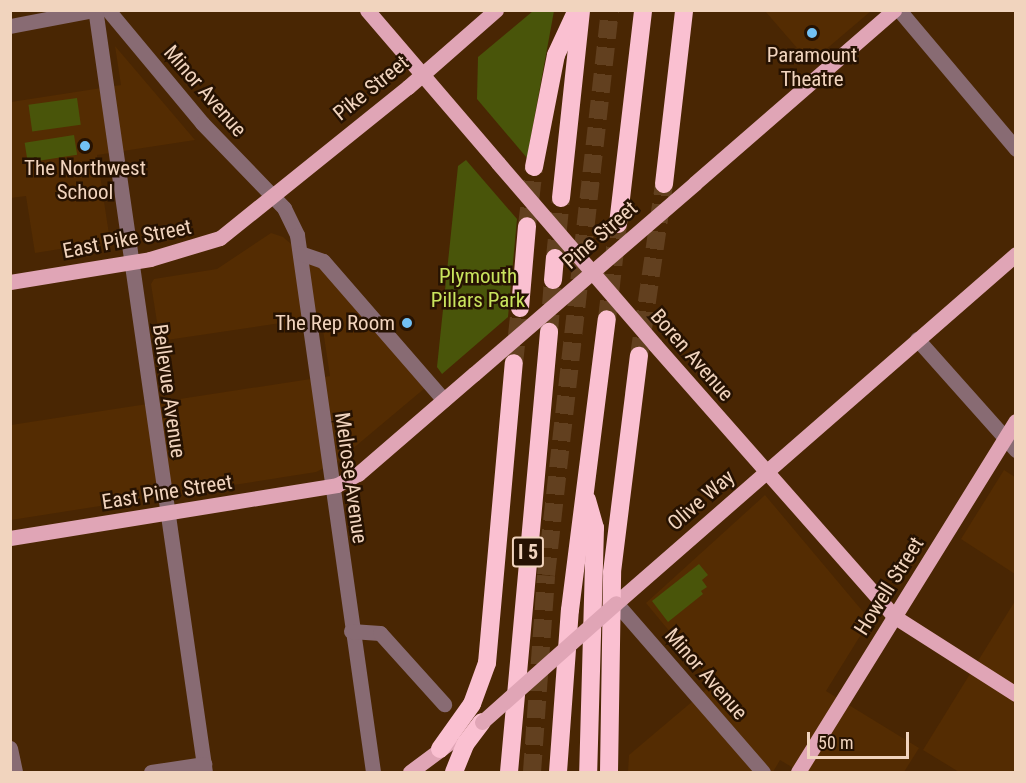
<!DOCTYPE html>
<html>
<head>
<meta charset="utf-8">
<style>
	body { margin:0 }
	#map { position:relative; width:1026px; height:783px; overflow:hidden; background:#492603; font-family:"Roboto Condensed",sans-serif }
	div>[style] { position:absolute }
	.built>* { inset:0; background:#542c02 }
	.green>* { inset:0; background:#49550a; transform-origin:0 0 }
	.highway-tunnel>* { height:18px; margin-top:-9px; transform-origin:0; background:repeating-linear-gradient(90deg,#62401f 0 18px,transparent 0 27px) }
	.minor>* { height:15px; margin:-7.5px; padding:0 7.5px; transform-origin:7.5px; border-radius:7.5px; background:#886b73 }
	.major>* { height:15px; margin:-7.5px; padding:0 7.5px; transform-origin:7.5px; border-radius:7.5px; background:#e0a5b6 }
	.highway>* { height:18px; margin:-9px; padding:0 9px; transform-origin:9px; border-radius:9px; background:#fac0d1 }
	.major-bridge>* { height:15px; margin:-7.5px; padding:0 7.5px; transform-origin:7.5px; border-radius:7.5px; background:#e0a5b6 }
	.dots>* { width:16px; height:16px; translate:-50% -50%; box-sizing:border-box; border:3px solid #261202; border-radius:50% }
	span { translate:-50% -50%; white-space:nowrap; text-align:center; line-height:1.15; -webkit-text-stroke:5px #261202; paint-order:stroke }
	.shield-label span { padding:2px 4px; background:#261202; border:2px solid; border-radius:4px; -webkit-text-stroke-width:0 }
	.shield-label { font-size:20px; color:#f1d4be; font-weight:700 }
	.poi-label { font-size:21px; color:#f1d4be }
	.right { translate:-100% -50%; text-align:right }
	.street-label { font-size:21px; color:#f1d4be }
	.park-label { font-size:21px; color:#c9e45d }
	.frame { position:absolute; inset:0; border:12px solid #f1d4be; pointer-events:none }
	.scale { position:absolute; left:807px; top:732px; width:102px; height:27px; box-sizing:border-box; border:3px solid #f1d4be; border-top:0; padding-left:8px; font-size:18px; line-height:21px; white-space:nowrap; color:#f1d4be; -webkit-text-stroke:4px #261202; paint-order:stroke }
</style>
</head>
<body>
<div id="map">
	<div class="built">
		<div style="clip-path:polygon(765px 11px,871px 11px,810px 63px)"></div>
		<div style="clip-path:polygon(115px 46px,195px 140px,97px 155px,110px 241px,35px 253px,26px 196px,11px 198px,11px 102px,121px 85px)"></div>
		<div style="clip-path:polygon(271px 233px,283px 237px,324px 272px,425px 388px,338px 461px,316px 472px,11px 520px,11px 425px,330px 376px,321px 317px,160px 341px,151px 284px,154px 279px,217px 269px)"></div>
		<div style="clip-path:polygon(1004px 470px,1015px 477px,1015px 574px,961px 539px)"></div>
		<div style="clip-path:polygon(765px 495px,870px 620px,826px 691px,919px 748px,904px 772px,800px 772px,780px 760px,773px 772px,628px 772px,629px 755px,713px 684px,646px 603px)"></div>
		<div style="clip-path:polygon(1015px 601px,1015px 772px,959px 772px,923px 750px)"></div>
	</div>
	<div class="green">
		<div style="clip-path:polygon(533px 11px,554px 11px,527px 158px,477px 99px,478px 57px)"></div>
		<div style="left:77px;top:98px;width:27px;height:49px;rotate:82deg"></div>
		<div style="left:74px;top:135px;width:20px;height:50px;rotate:81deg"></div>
		<div style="clip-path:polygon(466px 160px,517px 219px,508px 317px,442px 374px,437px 367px,458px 166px)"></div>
		<div style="clip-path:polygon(699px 564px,708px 575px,702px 580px,707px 587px,701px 591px,703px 594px,668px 622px,652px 601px)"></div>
	</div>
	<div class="highway-tunnel">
		<div style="left:527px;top:226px;width:59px;rotate:-83.2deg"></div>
		<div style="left:555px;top:258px;width:60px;rotate:-84.3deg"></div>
		<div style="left:607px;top:319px;width:96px;rotate:-83.4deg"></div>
		<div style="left:549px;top:332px;width:52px;rotate:-85.6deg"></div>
		<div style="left:639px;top:356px;width:174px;rotate:-81.7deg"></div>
		<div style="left:514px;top:363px;width:55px;rotate:-83.8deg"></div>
		<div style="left:532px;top:772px;width:197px;rotate:-85.9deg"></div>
		<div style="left:546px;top:575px;width:569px;rotate:-83.54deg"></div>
	</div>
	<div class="minor">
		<div style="left:108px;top:10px;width:147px;rotate:50.2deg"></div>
		<div style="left:202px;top:123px;width:118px;rotate:46deg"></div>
		<div style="left:284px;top:208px;width:30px;rotate:64deg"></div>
		<div style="left:297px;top:235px;width:542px;rotate:81.94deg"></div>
		<div style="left:899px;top:10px;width:182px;rotate:49.9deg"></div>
		<div style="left:96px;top:15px;width:765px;rotate:81.81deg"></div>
		<div style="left:10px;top:26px;width:79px;rotate:-10.9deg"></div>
		<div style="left:300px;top:253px;width:24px;rotate:19deg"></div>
		<div style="left:323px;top:261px;width:184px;rotate:49deg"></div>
		<div style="left:917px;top:339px;width:149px;rotate:48.3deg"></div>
		<div style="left:616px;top:603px;width:224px;rotate:49deg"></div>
		<div style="left:351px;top:631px;width:29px;rotate:4deg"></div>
		<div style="left:380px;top:633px;width:96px;rotate:48deg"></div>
		<div style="left:10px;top:748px;width:25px;rotate:78deg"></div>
		<div style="left:151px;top:772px;width:54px;rotate:-8.6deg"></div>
	</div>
	<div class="major">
		<div style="left:367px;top:10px;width:201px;rotate:49.4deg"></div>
		<div style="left:695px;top:183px;width:264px;rotate:-41deg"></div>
		<div style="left:10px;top:282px;width:142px;rotate:-9.3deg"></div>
		<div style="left:150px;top:259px;width:73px;rotate:-16.7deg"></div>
		<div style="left:220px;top:238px;width:241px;rotate:-38.8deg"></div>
		<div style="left:408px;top:87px;width:117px;rotate:-41.2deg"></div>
		<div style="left:655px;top:345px;width:363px;rotate:48.6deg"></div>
		<div style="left:895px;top:617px;width:143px;rotate:32.5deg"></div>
		<div style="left:10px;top:538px;width:331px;rotate:-9.2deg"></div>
		<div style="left:337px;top:485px;width:24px;rotate:-28deg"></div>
		<div style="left:358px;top:474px;width:153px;rotate:-40.8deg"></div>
		<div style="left:616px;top:603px;width:531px;rotate:-41.1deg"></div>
		<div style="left:410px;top:772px;width:49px;rotate:-36.6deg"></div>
		<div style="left:798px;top:772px;width:413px;rotate:-58.2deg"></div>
	</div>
	<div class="highway">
		<div style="left:534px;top:167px;width:114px;rotate:-78.9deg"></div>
		<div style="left:556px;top:55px;width:47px;rotate:-65.1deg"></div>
		<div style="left:664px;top:184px;width:175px;rotate:-83.4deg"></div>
		<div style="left:561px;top:198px;width:189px;rotate:-83.9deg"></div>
		<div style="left:618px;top:224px;width:215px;rotate:-83.3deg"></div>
		<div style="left:553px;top:280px;width:22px;rotate:-85deg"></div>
		<div style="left:520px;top:308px;width:82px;rotate:-85.1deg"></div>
		<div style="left:587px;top:500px;width:29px;rotate:74deg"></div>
		<div style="left:595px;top:528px;width:244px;rotate:91.6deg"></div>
		<div style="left:440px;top:749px;width:55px;rotate:-54.6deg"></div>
		<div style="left:472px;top:704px;width:44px;rotate:-69.9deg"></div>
		<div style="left:487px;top:663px;width:301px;rotate:-84.9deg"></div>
		<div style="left:454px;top:772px;width:31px;rotate:-68deg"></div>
		<div style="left:466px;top:743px;width:26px;rotate:-53deg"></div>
		<div style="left:509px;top:772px;width:442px;rotate:-84.8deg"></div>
		<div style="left:558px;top:772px;width:162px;rotate:-85.8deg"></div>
		<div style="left:570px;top:610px;width:293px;rotate:-82.8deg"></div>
		<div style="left:609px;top:772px;width:200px;rotate:-89.1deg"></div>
		<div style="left:612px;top:572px;width:218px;rotate:-82.9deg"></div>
	</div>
	<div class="major-bridge">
		<div style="left:498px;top:163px;width:240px;rotate:49.2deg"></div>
		<div style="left:474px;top:374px;width:292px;rotate:-40.8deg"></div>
		<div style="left:482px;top:722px;width:179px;rotate:-41.6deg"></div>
	</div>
	<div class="dots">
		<div style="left:812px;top:33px;background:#72c1f5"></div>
		<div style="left:85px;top:146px;background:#72c1f5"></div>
		<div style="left:407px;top:323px;background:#72c1f5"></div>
	</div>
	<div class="shield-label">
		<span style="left:528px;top:552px">I 5</span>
	</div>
	<div class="poi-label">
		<span style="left:812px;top:67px">Paramount<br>Theatre</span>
		<span style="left:85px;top:180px">The Northwest<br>School</span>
		<span class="right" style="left:395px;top:323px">The Rep Room</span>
	</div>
	<div class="street-label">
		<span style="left:371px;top:88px;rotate:-39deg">Pike Street</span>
		<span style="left:205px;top:91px;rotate:49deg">Minor Avenue</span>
		<span style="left:600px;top:235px;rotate:-41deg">Pine Street</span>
		<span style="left:127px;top:239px;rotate:-11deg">East Pike Street</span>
		<span style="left:692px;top:355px;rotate:49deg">Boren Avenue</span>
		<span style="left:169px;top:391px;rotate:82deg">Bellevue Avenue</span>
		<span style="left:351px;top:478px;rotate:82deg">Melrose Avenue</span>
		<span style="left:167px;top:492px;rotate:-9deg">East Pine Street</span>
		<span style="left:701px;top:500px;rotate:-41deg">Olive Way</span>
		<span style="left:889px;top:586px;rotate:-58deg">Howell Street</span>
		<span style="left:706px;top:674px;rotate:49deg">Minor Avenue</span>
	</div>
	<div class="park-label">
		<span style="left:478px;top:288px">Plymouth<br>Pillars Park</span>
	</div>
	<div class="frame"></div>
	<div class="scale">50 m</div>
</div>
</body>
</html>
